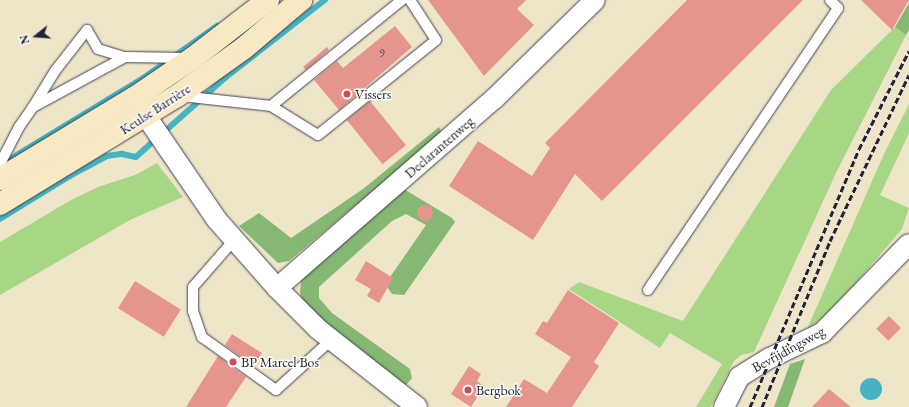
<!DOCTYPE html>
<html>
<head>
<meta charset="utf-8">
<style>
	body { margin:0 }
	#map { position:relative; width:909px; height:407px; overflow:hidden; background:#efe6c9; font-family:"EB Garamond",serif }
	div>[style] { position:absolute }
	.green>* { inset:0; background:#a7d785 }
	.forest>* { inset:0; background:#85b872 }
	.water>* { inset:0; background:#45b3c1 }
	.round { border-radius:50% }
	.stream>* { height:5.5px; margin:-2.75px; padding:0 2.75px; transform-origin:2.75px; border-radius:2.75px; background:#45b3c1 }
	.building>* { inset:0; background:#e6958e; transform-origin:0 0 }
	.roads { filter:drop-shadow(0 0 1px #413f50) drop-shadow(0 0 1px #413f50) }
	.lane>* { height:10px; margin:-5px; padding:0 5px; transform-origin:5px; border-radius:5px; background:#fff }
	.street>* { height:20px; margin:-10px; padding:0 10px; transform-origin:10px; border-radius:10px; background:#fff }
	.secondary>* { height:22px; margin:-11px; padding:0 11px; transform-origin:11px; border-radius:11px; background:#f6e9c3 }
	.rail>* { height:3px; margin-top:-1.5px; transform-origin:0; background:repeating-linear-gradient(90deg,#22223b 0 6px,transparent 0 9px) }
	.dots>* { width:11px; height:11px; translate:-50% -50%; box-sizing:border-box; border:2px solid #fdfcf7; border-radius:50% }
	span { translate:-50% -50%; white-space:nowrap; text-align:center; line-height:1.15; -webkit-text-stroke:3px #fdfcf7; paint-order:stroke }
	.number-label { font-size:12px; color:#533f50 }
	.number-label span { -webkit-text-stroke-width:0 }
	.poi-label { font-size:14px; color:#22223b }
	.left { translate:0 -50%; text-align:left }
	.street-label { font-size:14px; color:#22223b }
	.north { position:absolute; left:16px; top:16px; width:40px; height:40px; -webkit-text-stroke:3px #fdfcf7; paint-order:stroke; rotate:253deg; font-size:11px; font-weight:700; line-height:16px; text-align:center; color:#22223b }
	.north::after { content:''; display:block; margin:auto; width:14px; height:18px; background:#22223b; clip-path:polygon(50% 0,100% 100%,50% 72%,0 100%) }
</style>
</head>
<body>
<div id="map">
	<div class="green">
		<div style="clip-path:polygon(895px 27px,906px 35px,836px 173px,754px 352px,741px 355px,734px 361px,711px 407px,696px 407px,722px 364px,670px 333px,660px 348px,569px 289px,579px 282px,683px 321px,831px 90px)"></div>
		<div style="clip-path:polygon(909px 104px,909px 133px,880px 195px,909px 208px,902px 229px,831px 312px,807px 329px,884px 154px)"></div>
		<div style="clip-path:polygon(157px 163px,183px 197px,130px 220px,0 295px,0 242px,71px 200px,98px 187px,135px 175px)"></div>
	</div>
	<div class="forest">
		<div style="clip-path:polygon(909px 3px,909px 30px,906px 35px,895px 27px)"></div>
		<div style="clip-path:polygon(439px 127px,442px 133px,289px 261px,278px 263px,239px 226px,259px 213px,291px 238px,363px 189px)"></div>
		<div style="clip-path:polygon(402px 188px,452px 218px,455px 222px,404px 295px,392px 294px,388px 288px,388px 280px,426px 225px,406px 214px,392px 221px,319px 287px,319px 298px,332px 313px,410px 369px,412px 378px,407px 384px,398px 388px,304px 309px,300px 292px,301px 281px,311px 269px)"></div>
		<div style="clip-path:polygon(805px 359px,788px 407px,774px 407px,790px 364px)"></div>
	</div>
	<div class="water">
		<div class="round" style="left:860px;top:378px;width:22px;height:22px"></div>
	</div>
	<div class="stream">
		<div style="left:163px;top:133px;width:83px;rotate:-41.6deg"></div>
		<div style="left:225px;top:78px;width:127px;rotate:-38deg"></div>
		<div style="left:2px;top:164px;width:164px;rotate:-31.3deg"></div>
		<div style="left:142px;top:79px;width:92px;rotate:-35.2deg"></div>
		<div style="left:0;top:219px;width:82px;rotate:-31.6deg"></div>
		<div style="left:70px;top:176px;width:42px;rotate:-28.4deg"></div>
		<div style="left:107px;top:156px;width:15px;rotate:-8deg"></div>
		<div style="left:122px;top:154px;width:14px;rotate:12deg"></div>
		<div style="left:136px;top:157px;width:27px;rotate:-42deg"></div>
	</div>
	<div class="building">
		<div style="clip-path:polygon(428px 0,526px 0,517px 9px,534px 25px,484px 76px)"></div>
		<div style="clip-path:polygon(687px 0,803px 0,602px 201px,575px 174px,533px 240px,449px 186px,478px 141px,532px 176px,550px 148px,545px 143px)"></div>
		<div style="clip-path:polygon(861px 0,909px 0,892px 30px)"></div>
		<div style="clip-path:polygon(395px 26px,412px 47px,339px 110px,314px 80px,337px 61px,343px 68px)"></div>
		<div style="clip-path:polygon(327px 47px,329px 50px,306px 70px,303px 67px)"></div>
		<div style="left:370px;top:101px;width:57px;height:30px;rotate:51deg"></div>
		<div class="round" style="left:417px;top:205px;width:16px;height:16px"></div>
		<div style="clip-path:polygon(366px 261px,393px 278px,379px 303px,367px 296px,371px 289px,355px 280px)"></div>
		<div style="left:135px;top:281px;width:54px;height:32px;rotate:32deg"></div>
		<div style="clip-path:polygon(568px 290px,619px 323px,594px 362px,599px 366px,572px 407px,506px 407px,524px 379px,547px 393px,571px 357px,535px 334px,543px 321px,547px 323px)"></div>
		<div style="left:889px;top:316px;width:17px;height:18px;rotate:45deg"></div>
		<div style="clip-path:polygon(232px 334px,262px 353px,253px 366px,225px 345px)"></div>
		<div style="clip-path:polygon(218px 356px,246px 377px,226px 407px,186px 407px)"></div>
		<div style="clip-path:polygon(469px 366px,481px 374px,477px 381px,484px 386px,471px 407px,451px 394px)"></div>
		<div style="clip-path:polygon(829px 389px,851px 407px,812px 407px)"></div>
	</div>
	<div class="roads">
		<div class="lane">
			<div style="left:181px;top:96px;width:91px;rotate:6.3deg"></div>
			<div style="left:271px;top:106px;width:55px;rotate:31.7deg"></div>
			<div style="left:318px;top:135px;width:151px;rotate:-38.8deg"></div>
			<div style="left:436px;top:40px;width:48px;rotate:-123deg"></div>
			<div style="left:271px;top:106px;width:169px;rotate:-39deg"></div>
			<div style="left:33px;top:107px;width:42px;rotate:-58.6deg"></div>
			<div style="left:55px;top:71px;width:52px;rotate:-52deg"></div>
			<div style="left:87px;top:30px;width:22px;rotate:60deg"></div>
			<div style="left:98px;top:49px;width:28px;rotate:17deg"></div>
			<div style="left:125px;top:57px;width:62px;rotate:0.9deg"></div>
			<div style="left:0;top:164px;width:42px;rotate:-62.8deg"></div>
			<div style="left:19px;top:127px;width:24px;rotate:-55deg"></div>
			<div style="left:33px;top:107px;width:105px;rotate:-28.5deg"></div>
			<div style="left:234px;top:240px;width:62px;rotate:131.1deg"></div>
			<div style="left:193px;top:287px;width:24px;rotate:90deg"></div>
			<div style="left:193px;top:311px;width:28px;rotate:71deg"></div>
			<div style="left:202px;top:337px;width:91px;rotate:35.6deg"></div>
			<div style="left:276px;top:390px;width:74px;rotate:-42.3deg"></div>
			<div style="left:648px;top:290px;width:340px;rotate:-56deg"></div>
			<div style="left:838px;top:8px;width:11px;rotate:-135deg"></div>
		</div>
		<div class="street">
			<div style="left:146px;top:116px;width:126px;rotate:55.7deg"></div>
			<div style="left:217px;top:220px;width:91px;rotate:48.6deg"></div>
			<div style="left:277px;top:288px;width:58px;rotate:45deg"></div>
			<div style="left:318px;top:329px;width:126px;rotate:38.2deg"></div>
			<div style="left:277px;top:288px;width:288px;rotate:-41.1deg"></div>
			<div style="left:494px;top:99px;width:141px;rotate:-44.4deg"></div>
			<div style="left:724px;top:407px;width:34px;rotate:-63deg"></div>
			<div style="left:739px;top:377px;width:36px;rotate:-32deg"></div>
			<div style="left:770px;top:358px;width:58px;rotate:-25.7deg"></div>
			<div style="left:822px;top:333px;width:124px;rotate:-45.7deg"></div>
		</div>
		<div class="secondary">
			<div style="left:0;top:179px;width:157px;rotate:-31.2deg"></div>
			<div style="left:134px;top:98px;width:71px;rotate:-34.1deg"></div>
			<div style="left:193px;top:58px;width:95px;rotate:-37.7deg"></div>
			<div style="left:0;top:204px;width:207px;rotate:-31.4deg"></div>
			<div style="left:177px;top:96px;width:82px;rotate:-35.6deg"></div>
			<div style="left:244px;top:48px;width:75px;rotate:-40.1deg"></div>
		</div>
	</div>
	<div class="rail">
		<div style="left:750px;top:407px;width:280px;rotate:-67.1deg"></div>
		<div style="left:859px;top:149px;width:110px;rotate:-63deg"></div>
		<div style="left:762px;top:407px;width:179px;rotate:-67.7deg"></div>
		<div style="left:830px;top:241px;width:184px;rotate:-64.6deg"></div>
	</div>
	<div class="dots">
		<div style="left:347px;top:94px;background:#d1495b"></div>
		<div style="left:233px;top:362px;background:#d1495b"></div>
		<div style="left:468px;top:390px;background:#d1495b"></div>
	</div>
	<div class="number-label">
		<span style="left:382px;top:54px">9</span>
	</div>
	<div class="poi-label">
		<span class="left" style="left:355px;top:94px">Vissers</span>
		<span class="left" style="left:241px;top:362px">BP Marcel Bos</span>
		<span class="left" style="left:476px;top:390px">Bergbok</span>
	</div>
	<div class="street-label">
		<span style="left:155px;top:109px;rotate:-33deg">Keulse Barrière</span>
		<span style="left:439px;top:147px;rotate:-41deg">Declarantenweg</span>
		<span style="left:788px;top:349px;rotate:-29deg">Bevrijdingsweg</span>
	</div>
	<div class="north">N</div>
</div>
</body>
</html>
